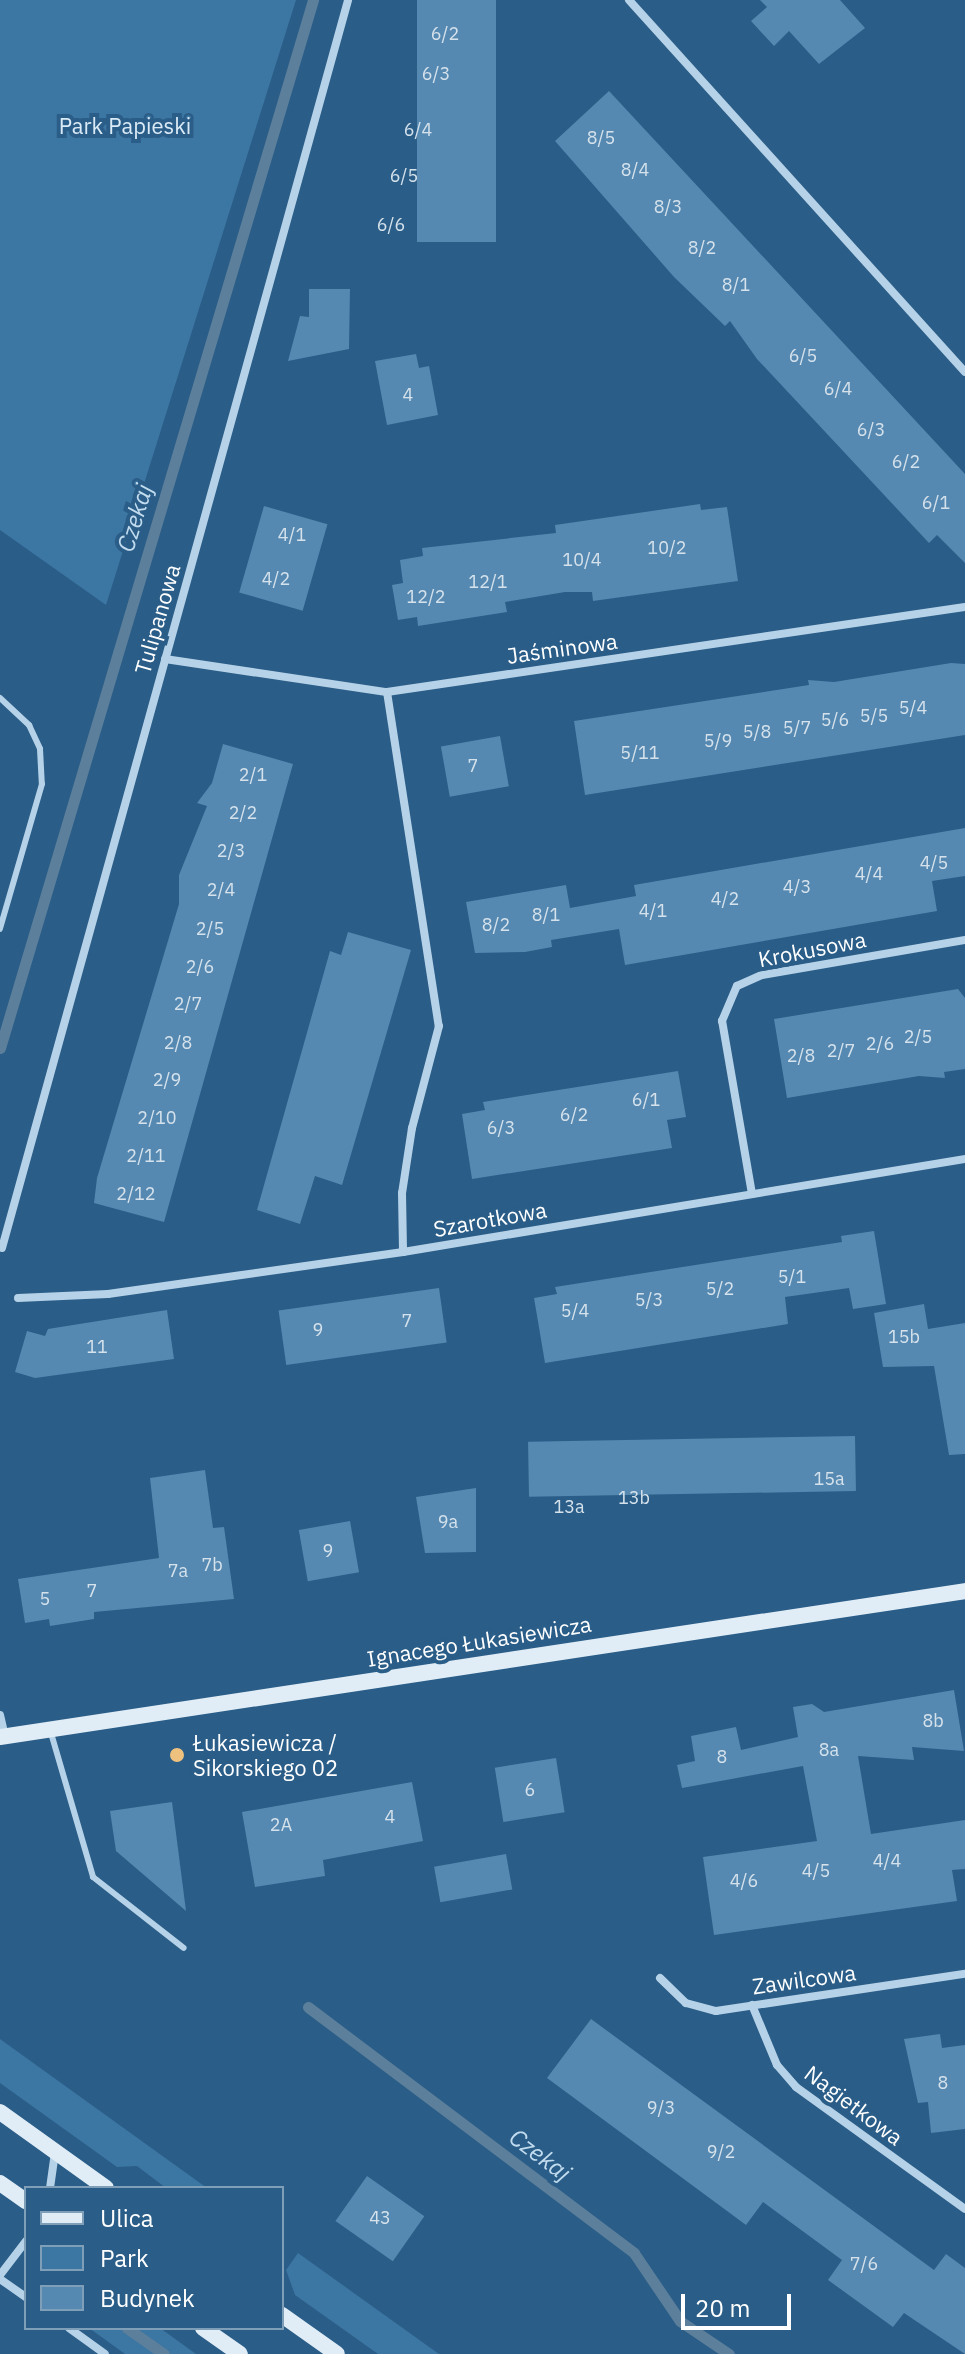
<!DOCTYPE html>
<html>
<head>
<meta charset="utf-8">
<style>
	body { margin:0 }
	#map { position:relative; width:965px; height:2354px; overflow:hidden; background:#2a5d87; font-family:"IBM Plex Sans",sans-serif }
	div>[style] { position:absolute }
	.green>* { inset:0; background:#3c76a2 }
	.stream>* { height:11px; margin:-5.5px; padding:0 5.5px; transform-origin:5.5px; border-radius:5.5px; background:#5c7f9b }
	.building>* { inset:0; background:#5689b1; transform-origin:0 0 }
	.lane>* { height:6px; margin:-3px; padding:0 3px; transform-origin:3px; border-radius:3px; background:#b6d2e8 }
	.street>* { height:8px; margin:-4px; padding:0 4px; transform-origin:4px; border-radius:4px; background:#b6d2e8 }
	.secondary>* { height:16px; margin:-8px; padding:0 8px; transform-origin:8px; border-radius:8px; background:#e0edf7 }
	.dots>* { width:22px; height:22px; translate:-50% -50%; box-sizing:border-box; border:4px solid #2a5d87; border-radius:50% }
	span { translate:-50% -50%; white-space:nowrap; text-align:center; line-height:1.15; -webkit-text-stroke:8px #2a5d87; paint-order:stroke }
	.number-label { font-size:18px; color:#d5e2ec }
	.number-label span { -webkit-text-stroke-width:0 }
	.park-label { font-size:22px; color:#daeaf6 }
	.street-label { font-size:22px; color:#fff }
	.poi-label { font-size:22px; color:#fff }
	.left { translate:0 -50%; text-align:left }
	.water-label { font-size:24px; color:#c2dcef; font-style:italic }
	.legend { position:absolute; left:24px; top:2186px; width:260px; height:144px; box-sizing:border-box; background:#2a5d87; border:2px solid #7f9eb7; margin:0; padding:10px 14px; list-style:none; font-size:24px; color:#fff }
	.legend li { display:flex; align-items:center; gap:16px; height:40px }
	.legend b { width:40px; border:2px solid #7f9eb7 }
	.scale { position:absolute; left:681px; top:2294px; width:110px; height:36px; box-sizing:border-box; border:4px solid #fff; border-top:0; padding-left:10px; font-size:24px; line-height:28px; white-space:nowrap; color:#fff; -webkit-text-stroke:6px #2a5d87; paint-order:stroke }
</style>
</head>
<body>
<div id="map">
	<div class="green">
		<div style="clip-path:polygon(0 0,296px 0,106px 605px,0 530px)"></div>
		<div style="clip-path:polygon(0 2039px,207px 2188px,166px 2188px,137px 2166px,117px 2167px,0 2083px)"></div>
		<div style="clip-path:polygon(298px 2253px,439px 2354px,378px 2354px,295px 2295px,286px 2270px)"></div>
		<div style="clip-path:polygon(89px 2328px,160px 2328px,196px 2354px,125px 2354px)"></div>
	</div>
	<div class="stream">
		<div style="left:0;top:1048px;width:1094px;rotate:-73.37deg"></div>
		<div style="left:308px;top:2007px;width:408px;rotate:37deg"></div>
		<div style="left:634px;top:2253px;width:82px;rotate:55.9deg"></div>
		<div style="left:680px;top:2321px;width:59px;rotate:34deg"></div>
		<div style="left:127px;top:2328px;width:45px;rotate:35.1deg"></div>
	</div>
	<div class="building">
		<div style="left:417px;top:0;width:79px;height:242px"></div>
		<div style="clip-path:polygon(760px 0,840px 0,865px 28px,819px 64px,789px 31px,774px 46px,751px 21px,767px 7px)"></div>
		<div style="clip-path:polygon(609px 91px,965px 474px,965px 563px,937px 535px,929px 543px,757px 359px,730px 321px,725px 326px,674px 277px,555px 141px)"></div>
		<div style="clip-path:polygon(309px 289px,350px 289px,349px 349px,288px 361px,300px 316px,309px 317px)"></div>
		<div style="clip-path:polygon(416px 354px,419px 368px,429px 366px,438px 415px,387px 425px,375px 361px)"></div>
		<div style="clip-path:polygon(700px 504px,701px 510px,727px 507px,738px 581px,593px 601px,592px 592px,565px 592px,505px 602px,507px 612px,418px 626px,417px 617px,398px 620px,392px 585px,403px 583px,400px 560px,423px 556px,422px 548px,556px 533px,555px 525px)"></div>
		<div style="left:264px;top:506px;width:66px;height:90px;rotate:16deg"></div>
		<div style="clip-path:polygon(951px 663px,965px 664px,965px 735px,585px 795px,574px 721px,809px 685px,808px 680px,834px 682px)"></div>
		<div style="left:500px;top:736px;width:51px;height:60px;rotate:80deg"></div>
		<div style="clip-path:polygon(223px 744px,293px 764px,164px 1222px,94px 1203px,97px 1178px,179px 904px,179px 875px,207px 806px,197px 803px,212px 783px)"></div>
		<div style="clip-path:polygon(965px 828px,965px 876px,932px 881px,937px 911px,625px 965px,619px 929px,551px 940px,552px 947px,525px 952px,475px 953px,466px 902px,566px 885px,570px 908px,636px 896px,634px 885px)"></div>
		<div style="clip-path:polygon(348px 932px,411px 950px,342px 1185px,315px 1176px,300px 1224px,257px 1210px,330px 951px,341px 955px)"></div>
		<div style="clip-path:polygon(958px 989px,965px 998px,965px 1069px,944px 1072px,945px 1078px,919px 1076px,787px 1098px,774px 1019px)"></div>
		<div style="clip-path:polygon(678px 1071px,686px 1117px,667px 1120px,672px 1148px,472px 1179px,462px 1114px,485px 1110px,483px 1102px)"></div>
		<div style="clip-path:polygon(874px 1231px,886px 1304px,853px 1309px,849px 1288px,785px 1297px,788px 1324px,545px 1363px,534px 1298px,557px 1294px,555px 1287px,842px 1242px,841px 1236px)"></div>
		<div style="left:439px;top:1288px;width:55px;height:162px;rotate:82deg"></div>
		<div style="clip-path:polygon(924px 1304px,928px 1329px,965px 1323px,965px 1454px,949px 1455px,934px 1366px,883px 1367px,874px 1313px)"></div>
		<div style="clip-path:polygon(167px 1310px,174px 1359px,35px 1378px,15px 1372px,27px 1331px,45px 1336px,48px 1329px)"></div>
		<div style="left:855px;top:1436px;width:55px;height:327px;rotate:89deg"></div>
		<div style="clip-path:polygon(205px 1470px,213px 1528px,224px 1527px,234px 1599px,94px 1612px,94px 1619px,50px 1626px,49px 1619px,25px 1623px,18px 1579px,159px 1558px,150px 1478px)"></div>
		<div style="clip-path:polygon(476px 1488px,476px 1552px,425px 1553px,416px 1497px)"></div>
		<div style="left:350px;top:1521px;width:52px;height:52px;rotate:80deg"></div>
		<div style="clip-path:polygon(954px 1690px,964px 1751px,912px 1747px,914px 1760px,858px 1756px,871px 1834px,965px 1820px,965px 1869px,952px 1870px,957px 1901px,714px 1935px,703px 1857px,817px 1841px,803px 1766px,682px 1788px,677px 1765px,695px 1761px,691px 1736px,736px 1727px,741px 1750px,798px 1737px,793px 1707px,812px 1704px,824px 1712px)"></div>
		<div style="left:556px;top:1758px;width:55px;height:62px;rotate:81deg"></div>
		<div style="clip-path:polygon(412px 1782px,423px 1841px,323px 1860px,325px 1876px,255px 1887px,242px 1812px)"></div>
		<div style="clip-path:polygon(172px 1802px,186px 1911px,116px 1851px,110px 1811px)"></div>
		<div style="left:506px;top:1854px;width:36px;height:73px;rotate:80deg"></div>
		<div style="clip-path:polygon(591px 2019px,934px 2270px,946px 2254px,965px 2268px,965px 2354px,904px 2313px,893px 2327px,828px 2280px,842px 2260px,763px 2202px,746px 2225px,547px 2078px)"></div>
		<div style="clip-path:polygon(940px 2034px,942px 2048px,965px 2045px,965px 2129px,931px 2133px,928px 2102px,918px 2103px,904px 2039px)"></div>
		<div style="left:367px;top:2176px;width:70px;height:55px;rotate:35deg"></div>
	</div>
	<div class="lane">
		<div style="left:0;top:698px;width:40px;rotate:43deg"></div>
		<div style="left:29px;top:725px;width:26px;rotate:65deg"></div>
		<div style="left:40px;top:749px;width:35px;rotate:87deg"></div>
		<div style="left:42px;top:784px;width:151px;rotate:106.2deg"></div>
		<div style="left:51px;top:1733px;width:150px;rotate:73.7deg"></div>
		<div style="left:93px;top:1877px;width:115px;rotate:38deg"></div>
	</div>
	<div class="street">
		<div style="left:629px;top:0;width:501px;rotate:47.91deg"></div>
		<div style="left:165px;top:659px;width:224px;rotate:8.5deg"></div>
		<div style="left:387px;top:692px;width:584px;rotate:-8.37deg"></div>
		<div style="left:387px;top:692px;width:338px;rotate:81.2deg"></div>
		<div style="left:439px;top:1026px;width:106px;rotate:104.8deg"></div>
		<div style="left:412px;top:1128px;width:66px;rotate:98.7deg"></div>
		<div style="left:402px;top:1193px;width:59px;rotate:89deg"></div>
		<div style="left:752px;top:1194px;width:176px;rotate:-99.8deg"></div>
		<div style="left:722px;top:1021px;width:38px;rotate:-67deg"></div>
		<div style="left:737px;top:986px;width:27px;rotate:-24deg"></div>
		<div style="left:762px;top:975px;width:206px;rotate:-9.8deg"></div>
		<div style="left:2px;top:1248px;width:1295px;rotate:-74.5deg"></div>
		<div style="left:18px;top:1298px;width:90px;rotate:-2.5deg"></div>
		<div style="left:108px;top:1294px;width:298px;rotate:-8.1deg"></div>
		<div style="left:403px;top:1252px;width:570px;rotate:-9.4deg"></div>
		<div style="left:0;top:1715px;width:22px;rotate:77deg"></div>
		<div style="left:660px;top:1978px;width:36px;rotate:44deg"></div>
		<div style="left:686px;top:2003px;width:31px;rotate:15deg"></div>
		<div style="left:716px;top:2011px;width:252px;rotate:-8.5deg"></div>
		<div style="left:752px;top:2005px;width:65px;rotate:67.4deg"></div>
		<div style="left:777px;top:2065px;width:29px;rotate:49deg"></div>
		<div style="left:796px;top:2087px;width:208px;rotate:35.8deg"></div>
		<div style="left:50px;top:2188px;width:35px;rotate:-82deg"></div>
		<div style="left:0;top:2275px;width:43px;rotate:-52.6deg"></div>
		<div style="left:0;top:2279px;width:32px;rotate:35deg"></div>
		<div style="left:69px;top:2328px;width:44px;rotate:35.8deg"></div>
	</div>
	<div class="secondary">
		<div style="left:0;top:1737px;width:976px;rotate:-8.6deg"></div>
		<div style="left:0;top:2112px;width:130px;rotate:35.6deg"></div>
		<div style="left:0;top:2183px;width:32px;rotate:35deg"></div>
		<div style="left:282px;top:2315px;width:67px;rotate:35.3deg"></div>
		<div style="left:203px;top:2328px;width:45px;rotate:35.1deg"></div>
	</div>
	<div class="dots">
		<div style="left:177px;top:1755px;background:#efc17e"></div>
	</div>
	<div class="number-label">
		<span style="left:445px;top:34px">6/2</span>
		<span style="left:436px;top:74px">6/3</span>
		<span style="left:418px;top:130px">6/4</span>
		<span style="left:601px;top:138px">8/5</span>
		<span style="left:635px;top:170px">8/4</span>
		<span style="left:404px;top:176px">6/5</span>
		<span style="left:668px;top:207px">8/3</span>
		<span style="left:391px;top:225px">6/6</span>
		<span style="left:702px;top:248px">8/2</span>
		<span style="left:736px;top:285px">8/1</span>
		<span style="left:803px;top:356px">6/5</span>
		<span style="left:838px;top:389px">6/4</span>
		<span style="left:408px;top:395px">4</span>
		<span style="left:871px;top:430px">6/3</span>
		<span style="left:906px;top:462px">6/2</span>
		<span style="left:936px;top:503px">6/1</span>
		<span style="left:292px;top:535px">4/1</span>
		<span style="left:667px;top:548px">10/2</span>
		<span style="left:582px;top:560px">10/4</span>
		<span style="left:276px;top:579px">4/2</span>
		<span style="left:488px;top:582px">12/1</span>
		<span style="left:426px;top:597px">12/2</span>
		<span style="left:913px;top:708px">5/4</span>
		<span style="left:874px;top:716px">5/5</span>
		<span style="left:835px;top:720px">5/6</span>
		<span style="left:797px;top:728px">5/7</span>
		<span style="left:757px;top:732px">5/8</span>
		<span style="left:718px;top:741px">5/9</span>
		<span style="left:640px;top:753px">5/11</span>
		<span style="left:473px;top:766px">7</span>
		<span style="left:253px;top:775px">2/1</span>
		<span style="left:243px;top:813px">2/2</span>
		<span style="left:231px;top:851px">2/3</span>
		<span style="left:934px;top:863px">4/5</span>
		<span style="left:869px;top:874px">4/4</span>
		<span style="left:797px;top:887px">4/3</span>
		<span style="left:221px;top:890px">2/4</span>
		<span style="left:725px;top:899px">4/2</span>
		<span style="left:653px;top:911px">4/1</span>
		<span style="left:546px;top:915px">8/1</span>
		<span style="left:496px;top:925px">8/2</span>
		<span style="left:210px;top:929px">2/5</span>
		<span style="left:200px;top:967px">2/6</span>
		<span style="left:188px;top:1004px">2/7</span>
		<span style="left:918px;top:1037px">2/5</span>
		<span style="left:178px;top:1043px">2/8</span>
		<span style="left:880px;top:1044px">2/6</span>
		<span style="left:841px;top:1051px">2/7</span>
		<span style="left:801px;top:1056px">2/8</span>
		<span style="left:167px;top:1080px">2/9</span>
		<span style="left:646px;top:1100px">6/1</span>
		<span style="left:574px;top:1115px">6/2</span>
		<span style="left:157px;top:1118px">2/10</span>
		<span style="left:501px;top:1128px">6/3</span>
		<span style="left:146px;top:1156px">2/11</span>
		<span style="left:136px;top:1194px">2/12</span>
		<span style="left:792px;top:1277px">5/1</span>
		<span style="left:720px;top:1289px">5/2</span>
		<span style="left:649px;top:1300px">5/3</span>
		<span style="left:575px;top:1311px">5/4</span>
		<span style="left:407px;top:1321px">7</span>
		<span style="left:318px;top:1330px">9</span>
		<span style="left:904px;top:1337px">15b</span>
		<span style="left:97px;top:1347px">11</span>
		<span style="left:829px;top:1479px">15a</span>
		<span style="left:634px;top:1498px">13b</span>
		<span style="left:569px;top:1507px">13a</span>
		<span style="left:448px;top:1522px">9a</span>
		<span style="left:328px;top:1551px">9</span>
		<span style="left:212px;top:1565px">7b</span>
		<span style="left:178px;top:1571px">7a</span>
		<span style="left:92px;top:1591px">7</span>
		<span style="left:45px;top:1599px">5</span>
		<span style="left:933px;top:1721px">8b</span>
		<span style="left:829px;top:1750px">8a</span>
		<span style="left:722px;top:1757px">8</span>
		<span style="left:530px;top:1790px">6</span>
		<span style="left:390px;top:1817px">4</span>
		<span style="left:281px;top:1825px">2A</span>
		<span style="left:887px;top:1861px">4/4</span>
		<span style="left:816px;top:1871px">4/5</span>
		<span style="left:744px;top:1881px">4/6</span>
		<span style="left:943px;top:2083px">8</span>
		<span style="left:661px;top:2108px">9/3</span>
		<span style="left:721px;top:2152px">9/2</span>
		<span style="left:380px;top:2218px">43</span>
		<span style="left:864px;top:2264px">7/6</span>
	</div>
	<div class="park-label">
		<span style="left:125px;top:126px">Park Papieski</span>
	</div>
	<div class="street-label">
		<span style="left:157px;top:619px;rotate:-74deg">Tulipanowa</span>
		<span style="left:562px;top:648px;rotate:-8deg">Jaśminowa</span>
		<span style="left:812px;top:949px;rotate:-11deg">Krokusowa</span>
		<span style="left:490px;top:1219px;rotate:-10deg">Szarotkowa</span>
		<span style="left:479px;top:1641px;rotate:-9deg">Ignacego Łukasiewicza</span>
		<span style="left:804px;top:1979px;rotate:-8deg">Zawilcowa</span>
		<span style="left:854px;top:2105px;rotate:37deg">Nagietkowa</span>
	</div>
	<div class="poi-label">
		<span class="left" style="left:193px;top:1755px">Łukasiewicza /<br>Sikorskiego 02</span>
	</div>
	<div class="water-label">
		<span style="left:135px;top:518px;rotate:-73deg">Czekaj</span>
		<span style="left:540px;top:2155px;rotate:37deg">Czekaj</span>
	</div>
	<ul class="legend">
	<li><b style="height:10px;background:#e0edf7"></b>Ulica</li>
	<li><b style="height:22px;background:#3c76a2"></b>Park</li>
	<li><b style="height:22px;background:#5689b1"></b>Budynek</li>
	</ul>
	<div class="scale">20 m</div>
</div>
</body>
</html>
